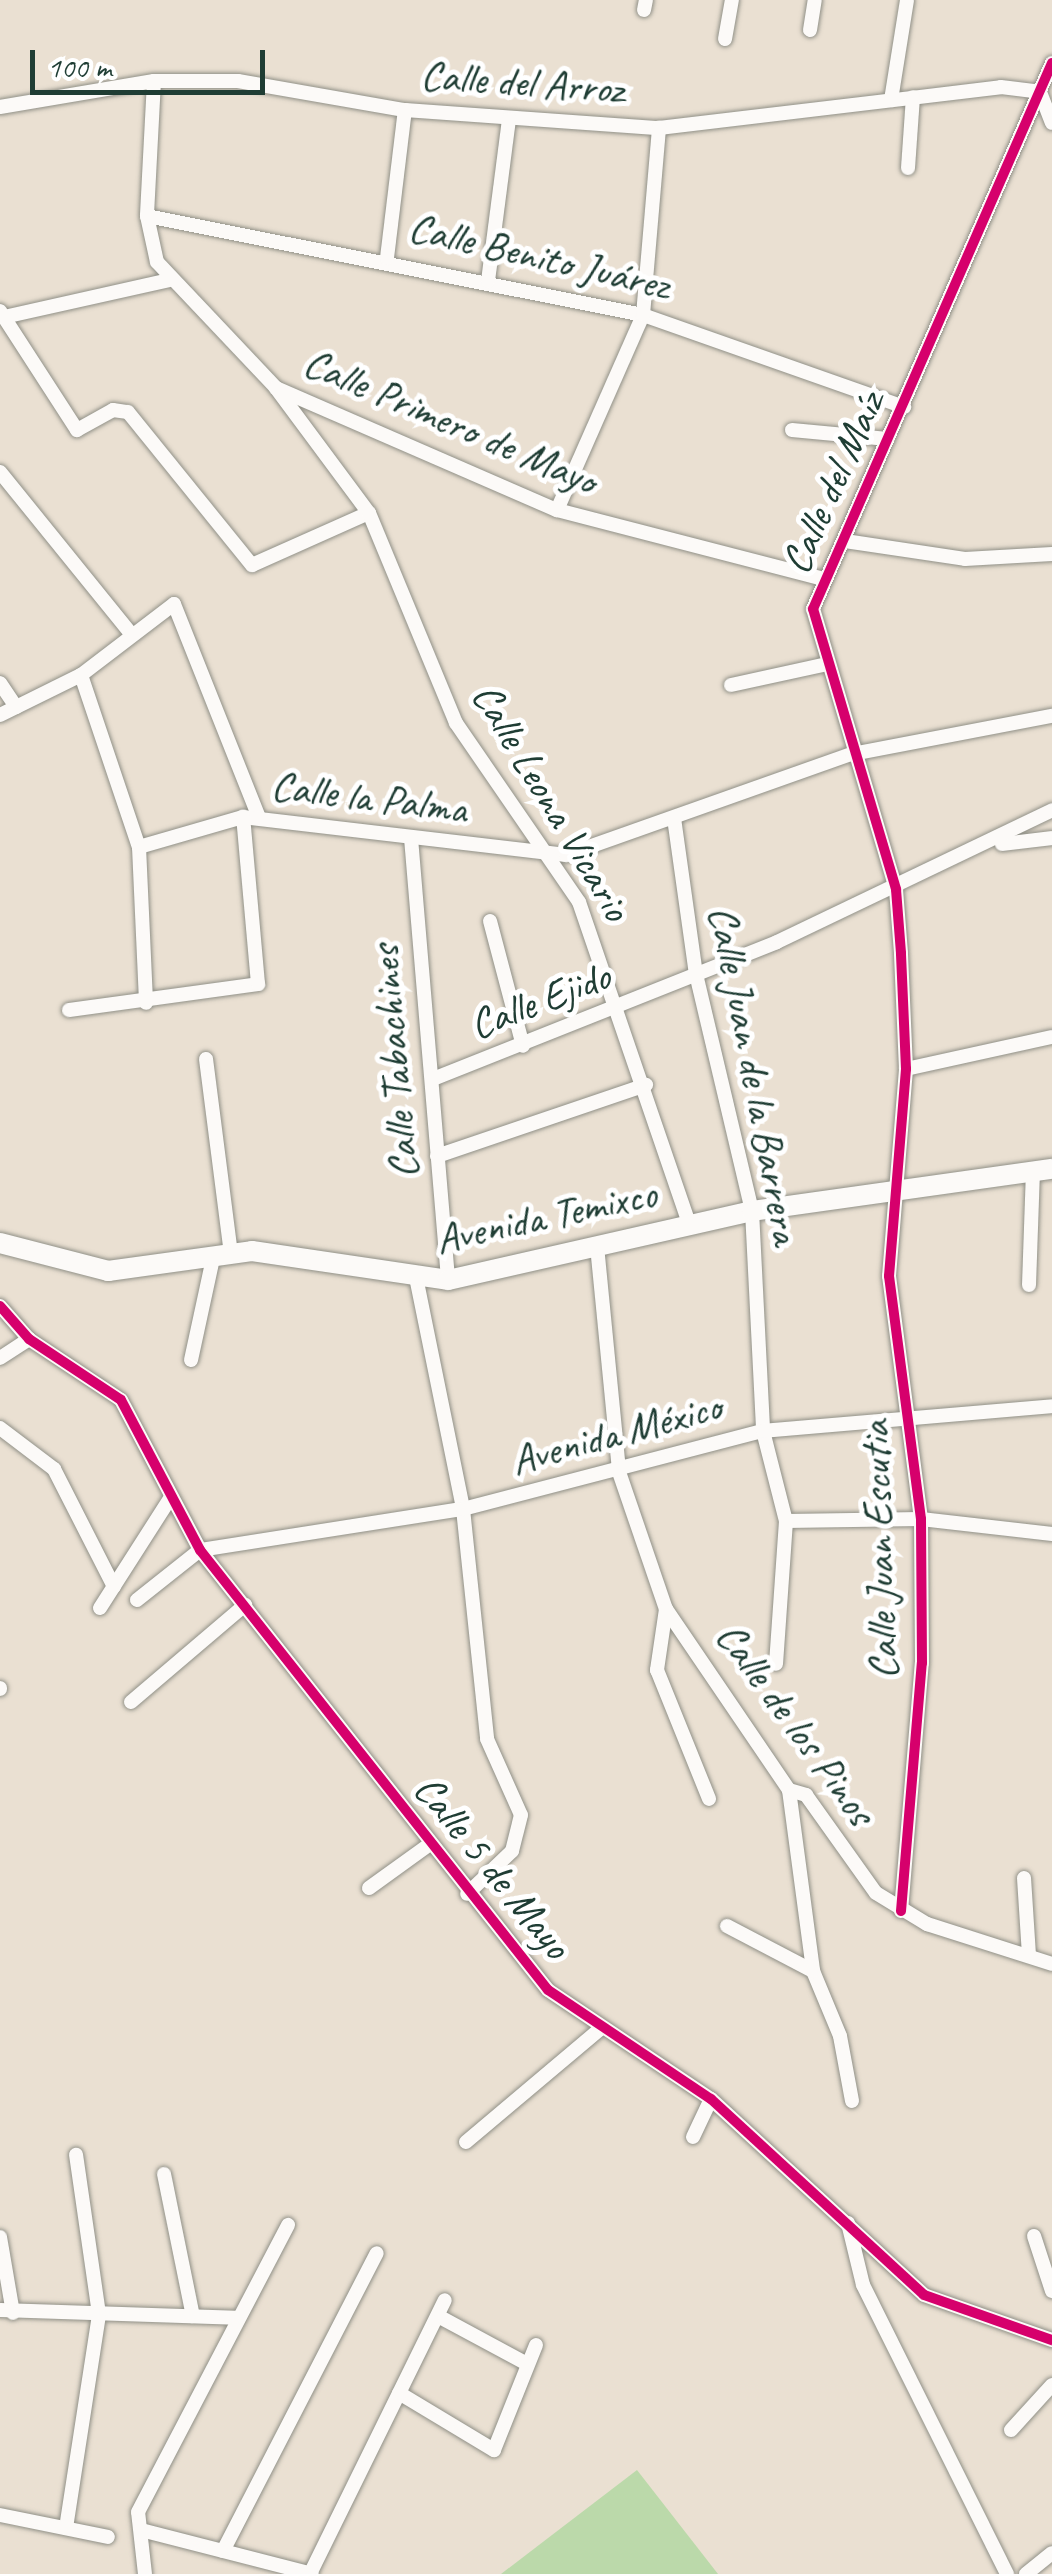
<!DOCTYPE html>
<html>
<head>
<meta charset="utf-8">
<style>
	body { margin:0 }
	#map { position:relative; width:1052px; height:2574px; overflow:hidden; background:#eae0d2; font-family:Caveat,sans-serif }
	div>[style] { position:absolute }
	.green>* { inset:0; background:#bbd9aa }
	.roads { filter:drop-shadow(0 0 2px #909087) drop-shadow(0 0 2px #909087) }
	.minor>* { height:14px; margin:-7px; padding:0 7px; transform-origin:7px; border-radius:7px; background:#fcfaf8 }
	.secondary>* { height:20px; margin:-10px; padding:0 10px; transform-origin:10px; border-radius:10px; background:#fcfaf8 }
	.cycleway>* { height:10px; margin:-5px; padding:0 5px; transform-origin:5px; border-radius:5px; background:#d6006c }
	span { translate:-50% -50%; white-space:nowrap; text-align:center; line-height:1.15; -webkit-text-stroke:10px #fff; paint-order:stroke }
	.street-label { font-size:42px; color:#1f3d34 }
	.scale { position:absolute; left:30px; top:50px; width:235px; height:45px; box-sizing:border-box; border:5px solid #1f3d34; border-top:0; padding-left:12px; font-size:30px; line-height:35px; white-space:nowrap; color:#1f3d34; -webkit-text-stroke:8px #fff; paint-order:stroke }
</style>
</head>
<body>
<div id="map">
	<div class="green">
		<div style="clip-path:polygon(637px 2470px,718px 2574px,501px 2574px)"></div>
	</div>
	<div class="roads">
		<div class="minor">
			<div style="left:644px;top:10px;width:10px;rotate:-79deg"></div>
			<div style="left:810px;top:30px;width:30px;rotate:-81deg"></div>
			<div style="left:725px;top:39px;width:40px;rotate:-80deg"></div>
			<div style="left:154px;top:81px;width:135px;rotate:93deg"></div>
			<div style="left:147px;top:216px;width:47px;rotate:77.7deg"></div>
			<div style="left:157px;top:262px;width:173px;rotate:46.6deg"></div>
			<div style="left:276px;top:388px;width:306px;rotate:23.5deg"></div>
			<div style="left:557px;top:510px;width:276px;rotate:14.5deg"></div>
			<div style="left:891px;top:100px;width:101px;rotate:-80.9deg"></div>
			<div style="left:0;top:107px;width:156px;rotate:-9.6deg"></div>
			<div style="left:154px;top:81px;width:84px"></div>
			<div style="left:238px;top:81px;width:169px;rotate:9.9deg"></div>
			<div style="left:405px;top:110px;width:255px;rotate:4.1deg"></div>
			<div style="left:659px;top:128px;width:344px;rotate:-6.8deg"></div>
			<div style="left:1001px;top:87px;width:39px;rotate:7deg"></div>
			<div style="left:1040px;top:92px;width:33px;rotate:69deg"></div>
			<div style="left:908px;top:168px;width:71px;rotate:-86deg"></div>
			<div style="left:147px;top:216px;width:506px;rotate:11.29deg"></div>
			<div style="left:643px;top:315px;width:277px;rotate:19.4deg"></div>
			<div style="left:387px;top:258px;width:149px;rotate:-83.1deg"></div>
			<div style="left:488px;top:281px;width:163px;rotate:-82.6deg"></div>
			<div style="left:0;top:311px;width:142px;rotate:57.1deg"></div>
			<div style="left:77px;top:430px;width:41px;rotate:-29.1deg"></div>
			<div style="left:113px;top:410px;width:15px;rotate:8deg"></div>
			<div style="left:128px;top:412px;width:197px;rotate:51deg"></div>
			<div style="left:252px;top:565px;width:128px;rotate:-24deg"></div>
			<div style="left:4px;top:317px;width:169px;rotate:-12.6deg"></div>
			<div style="left:276px;top:388px;width:156px;rotate:53.4deg"></div>
			<div style="left:369px;top:513px;width:227px;rotate:67.5deg"></div>
			<div style="left:456px;top:723px;width:217px;rotate:55.5deg"></div>
			<div style="left:579px;top:902px;width:339px;rotate:71.1deg"></div>
			<div style="left:792px;top:430px;width:96px;rotate:5.4deg"></div>
			<div style="left:0;top:472px;width:208px;rotate:51deg"></div>
			<div style="left:557px;top:510px;width:213px;rotate:-66.2deg"></div>
			<div style="left:643px;top:315px;width:188px;rotate:-85.1deg"></div>
			<div style="left:845px;top:541px;width:121px;rotate:8.5deg"></div>
			<div style="left:965px;top:559px;width:87px;rotate:-3.3deg"></div>
			<div style="left:81px;top:675px;width:182px;rotate:71.4deg"></div>
			<div style="left:139px;top:847px;width:156px;rotate:87.4deg"></div>
			<div style="left:0;top:683px;width:29px;rotate:56deg"></div>
			<div style="left:731px;top:685px;width:98px;rotate:-12.3deg"></div>
			<div style="left:0;top:715px;width:90px;rotate:-26.3deg"></div>
			<div style="left:81px;top:675px;width:117px;rotate:-37.4deg"></div>
			<div style="left:174px;top:604px;width:230px;rotate:68.3deg"></div>
			<div style="left:674px;top:818px;width:158px;rotate:82deg"></div>
			<div style="left:696px;top:974px;width:244px;rotate:76.7deg"></div>
			<div style="left:752px;top:1211px;width:220px;rotate:87.1deg"></div>
			<div style="left:763px;top:1431px;width:93px;rotate:75.7deg"></div>
			<div style="left:786px;top:1521px;width:143px;rotate:94deg"></div>
			<div style="left:411px;top:838px;width:444px;rotate:85.2deg"></div>
			<div style="left:1002px;top:844px;width:50px;rotate:-6.8deg"></div>
			<div style="left:139px;top:847px;width:108px;rotate:-16.1deg"></div>
			<div style="left:243px;top:817px;width:325px;rotate:6.7deg"></div>
			<div style="left:566px;top:855px;width:303px;rotate:-19.5deg"></div>
			<div style="left:852px;top:754px;width:204px;rotate:-10.8deg"></div>
			<div style="left:490px;top:921px;width:129px;rotate:75.2deg"></div>
			<div style="left:69px;top:1010px;width:191px;rotate:-7.8deg"></div>
			<div style="left:258px;top:984px;width:168px;rotate:-95.1deg"></div>
			<div style="left:206px;top:1059px;width:196px;rotate:82.7deg"></div>
			<div style="left:906px;top:1069px;width:149px;rotate:-12.4deg"></div>
			<div style="left:433px;top:1079px;width:370px;rotate:-21.7deg"></div>
			<div style="left:777px;top:942px;width:305px;rotate:-25.6deg"></div>
			<div style="left:437px;top:1156px;width:221px;rotate:-18.8deg"></div>
			<div style="left:597px;top:1246px;width:227px;rotate:84.4deg"></div>
			<div style="left:619px;top:1472px;width:145px;rotate:71.1deg"></div>
			<div style="left:666px;top:1609px;width:219px;rotate:55.8deg"></div>
			<div style="left:789px;top:1790px;width:18px;rotate:16deg"></div>
			<div style="left:806px;top:1795px;width:120px;rotate:54.5deg"></div>
			<div style="left:876px;top:1893px;width:60px;rotate:31.3deg"></div>
			<div style="left:927px;top:1924px;width:131px;rotate:17.7deg"></div>
			<div style="left:417px;top:1282px;width:232px;rotate:78.5deg"></div>
			<div style="left:463px;top:1509px;width:231px;rotate:84deg"></div>
			<div style="left:487px;top:1739px;width:83px;rotate:65.9deg"></div>
			<div style="left:521px;top:1815px;width:37px;rotate:104deg"></div>
			<div style="left:512px;top:1851px;width:62px;rotate:136.3deg"></div>
			<div style="left:1029px;top:1285px;width:114px;rotate:-88deg"></div>
			<div style="left:0;top:1306px;width:44px;rotate:48.7deg"></div>
			<div style="left:29px;top:1339px;width:110px;rotate:33.5deg"></div>
			<div style="left:121px;top:1400px;width:170px;rotate:62.2deg"></div>
			<div style="left:200px;top:1550px;width:561px;rotate:51.66deg"></div>
			<div style="left:548px;top:1990px;width:196px;rotate:33.8deg"></div>
			<div style="left:711px;top:2099px;width:289px;rotate:42.6deg"></div>
			<div style="left:924px;top:2295px;width:136px;rotate:19.4deg"></div>
			<div style="left:0;top:1358px;width:35px;rotate:-33deg"></div>
			<div style="left:191px;top:1360px;width:108px;rotate:-77.8deg"></div>
			<div style="left:0;top:1428px;width:68px;rotate:37.2deg"></div>
			<div style="left:54px;top:1469px;width:132px;rotate:63deg"></div>
			<div style="left:786px;top:1521px;width:135px;rotate:-0.8deg"></div>
			<div style="left:921px;top:1519px;width:132px;rotate:6.5deg"></div>
			<div style="left:137px;top:1600px;width:80px;rotate:-38.4deg"></div>
			<div style="left:200px;top:1550px;width:266px;rotate:-8.9deg"></div>
			<div style="left:463px;top:1509px;width:310px;rotate:-14.6deg"></div>
			<div style="left:763px;top:1431px;width:290px;rotate:-4.9deg"></div>
			<div style="left:100px;top:1608px;width:132px;rotate:-57.4deg"></div>
			<div style="left:666px;top:1609px;width:62px;rotate:98.4deg"></div>
			<div style="left:657px;top:1670px;width:139px;rotate:68deg"></div>
			<div style="left:0;top:1688px;width:1px;rotate:90deg"></div>
			<div style="left:131px;top:1702px;width:150px;rotate:-40.4deg"></div>
			<div style="left:789px;top:1790px;width:183px;rotate:82.4deg"></div>
			<div style="left:813px;top:1971px;width:70px;rotate:67.4deg"></div>
			<div style="left:840px;top:2036px;width:66px;rotate:79.5deg"></div>
			<div style="left:1024px;top:1878px;width:77px;rotate:86.3deg"></div>
			<div style="left:369px;top:1888px;width:75px;rotate:-35.8deg"></div>
			<div style="left:901px;top:1911px;width:249px;rotate:-85.2deg"></div>
			<div style="left:922px;top:1663px;width:144px;rotate:-90.4deg"></div>
			<div style="left:921px;top:1519px;width:245px;rotate:-97.5deg"></div>
			<div style="left:889px;top:1276px;width:208px;rotate:-85.3deg"></div>
			<div style="left:906px;top:1069px;width:116px;rotate:-92.5deg"></div>
			<div style="left:901px;top:953px;width:64px;rotate:-94.5deg"></div>
			<div style="left:896px;top:889px;width:292px;rotate:-106.5deg"></div>
			<div style="left:813px;top:609px;width:596px;rotate:-66.36deg"></div>
			<div style="left:727px;top:1926px;width:97px;rotate:27.6deg"></div>
			<div style="left:693px;top:2137px;width:42px;rotate:-64.7deg"></div>
			<div style="left:466px;top:2142px;width:174px;rotate:-40.1deg"></div>
			<div style="left:164px;top:2174px;width:145px;rotate:78.5deg"></div>
			<div style="left:848px;top:2223px;width:64px;rotate:76.4deg"></div>
			<div style="left:863px;top:2285px;width:323px;rotate:63.5deg"></div>
			<div style="left:1034px;top:2236px;width:58px;rotate:71.9deg"></div>
			<div style="left:0;top:2237px;width:77px;rotate:80.3deg"></div>
			<div style="left:0;top:2310px;width:236px;rotate:1.9deg"></div>
			<div style="left:438px;top:2316px;width:101px;rotate:28.3deg"></div>
			<div style="left:399px;top:2393px;width:111px;rotate:31deg"></div>
			<div style="left:494px;top:2450px;width:113px;rotate:-68.2deg"></div>
			<div style="left:1011px;top:2430px;width:61px;rotate:-47.7deg"></div>
			<div style="left:0;top:2515px;width:110px;rotate:11.5deg"></div>
			<div style="left:66px;top:2528px;width:217px;rotate:-81.2deg"></div>
			<div style="left:99px;top:2314px;width:161px;rotate:-98.2deg"></div>
			<div style="left:145px;top:2531px;width:172px;rotate:14.4deg"></div>
			<div style="left:223px;top:2551px;width:335px;rotate:-62.7deg"></div>
			<div style="left:145px;top:2574px;width:62px;rotate:-96.4deg"></div>
			<div style="left:138px;top:2512px;width:324px;rotate:-62.4deg"></div>
			<div style="left:310px;top:2574px;width:305px;rotate:-63.8deg"></div>
			<div style="left:1026px;top:2574px;width:33px;rotate:-39deg"></div>
		</div>
		<div class="secondary">
			<div style="left:0;top:1243px;width:112px;rotate:14.5deg"></div>
			<div style="left:108px;top:1271px;width:145px;rotate:-7.9deg"></div>
			<div style="left:252px;top:1251px;width:198px;rotate:8.4deg"></div>
			<div style="left:448px;top:1280px;width:312px;rotate:-12.8deg"></div>
			<div style="left:752px;top:1211px;width:303px;rotate:-8deg"></div>
		</div>
	</div>
	<div class="cycleway">
		<div style="left:0;top:1306px;width:44px;rotate:48.7deg"></div>
		<div style="left:29px;top:1339px;width:110px;rotate:33.5deg"></div>
		<div style="left:121px;top:1400px;width:170px;rotate:62.2deg"></div>
		<div style="left:200px;top:1550px;width:561px;rotate:51.66deg"></div>
		<div style="left:548px;top:1990px;width:196px;rotate:33.8deg"></div>
		<div style="left:711px;top:2099px;width:289px;rotate:42.6deg"></div>
		<div style="left:924px;top:2295px;width:136px;rotate:19.4deg"></div>
		<div style="left:901px;top:1911px;width:249px;rotate:-85.2deg"></div>
		<div style="left:922px;top:1663px;width:144px;rotate:-90.4deg"></div>
		<div style="left:921px;top:1519px;width:245px;rotate:-97.5deg"></div>
		<div style="left:889px;top:1276px;width:208px;rotate:-85.3deg"></div>
		<div style="left:906px;top:1069px;width:116px;rotate:-92.5deg"></div>
		<div style="left:901px;top:953px;width:64px;rotate:-94.5deg"></div>
		<div style="left:896px;top:889px;width:292px;rotate:-106.5deg"></div>
		<div style="left:813px;top:609px;width:596px;rotate:-66.36deg"></div>
	</div>
	<div class="street-label">
		<span style="left:522px;top:83px;rotate:4deg">Calle del Arroz</span>
		<span style="left:539px;top:257px;rotate:13deg">Calle Benito Juárez</span>
		<span style="left:450px;top:422px;rotate:23deg">Calle Primero de Mayo</span>
		<span style="left:833px;top:483px;rotate:-66deg">Calle del Maíz</span>
		<span style="left:369px;top:798px;rotate:7deg">Calle la Palma</span>
		<span style="left:551px;top:802px;rotate:59deg">Calle Leona Vicario</span>
		<span style="left:540px;top:1001px;rotate:-21deg">Calle Ejido</span>
		<span style="left:395px;top:1062px;rotate:-95deg">Calle Tabachines</span>
		<span style="left:754px;top:1075px;rotate:79deg">Calle Juan de la Barrera</span>
		<span style="left:546px;top:1217px;rotate:-12deg">Avenida Temixco</span>
		<span style="left:616px;top:1434px;rotate:-15deg">Avenida México</span>
		<span style="left:880px;top:1550px;rotate:-92deg">Calle Juan Escutia</span>
		<span style="left:795px;top:1724px;rotate:54deg">Calle de los Pinos</span>
		<span style="left:492px;top:1867px;rotate:51deg">Calle 5 de Mayo</span>
	</div>
	<div class="scale">100 m</div>
</div>
</body>
</html>
